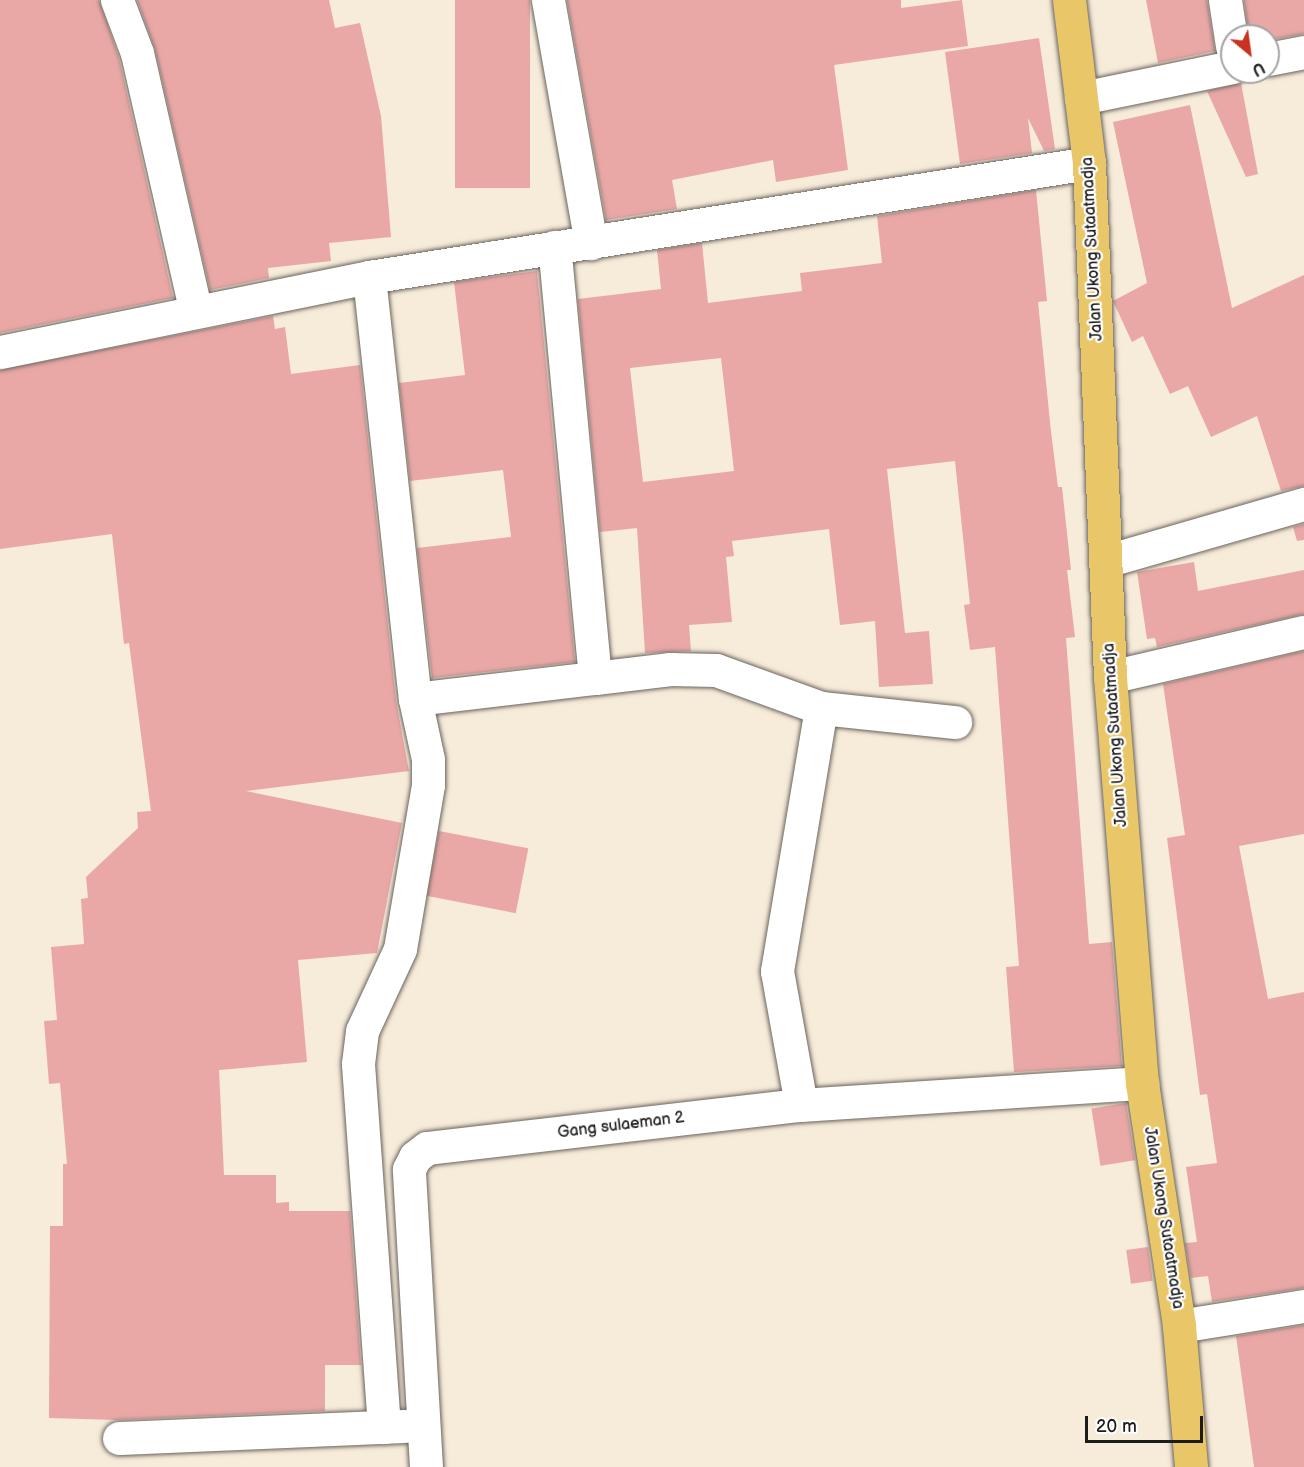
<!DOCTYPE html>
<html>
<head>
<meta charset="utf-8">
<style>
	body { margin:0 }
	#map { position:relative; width:1304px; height:1467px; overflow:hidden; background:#f7ebd9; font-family:"Balsamiq Sans",sans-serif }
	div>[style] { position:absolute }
	.building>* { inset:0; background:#e9a8a6; transform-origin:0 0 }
	.roads { filter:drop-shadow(0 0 2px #69645e) drop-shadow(0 0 2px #69645e) }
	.minor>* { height:33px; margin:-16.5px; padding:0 16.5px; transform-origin:16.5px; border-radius:16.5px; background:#fff }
	.major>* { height:33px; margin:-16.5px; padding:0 16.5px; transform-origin:16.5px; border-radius:16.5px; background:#e9c769 }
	span { translate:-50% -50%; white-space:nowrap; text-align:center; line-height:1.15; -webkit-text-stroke:4.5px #fff; paint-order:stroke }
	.street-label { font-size:16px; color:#1c1c1c }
	.north { position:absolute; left:1220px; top:24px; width:60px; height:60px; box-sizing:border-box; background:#fff; border:2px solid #a4a4a4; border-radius:50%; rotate:151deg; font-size:16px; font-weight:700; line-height:24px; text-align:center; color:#1c1c1c }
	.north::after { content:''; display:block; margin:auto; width:21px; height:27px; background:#c8321e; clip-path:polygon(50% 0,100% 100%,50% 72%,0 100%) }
	.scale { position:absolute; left:1085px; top:1416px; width:118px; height:27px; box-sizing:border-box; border:3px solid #1c1c1c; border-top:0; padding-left:8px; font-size:18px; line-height:21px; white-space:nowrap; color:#1c1c1c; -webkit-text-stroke:4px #fff; paint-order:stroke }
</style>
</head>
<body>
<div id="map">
	<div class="building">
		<div style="clip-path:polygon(0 0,99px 0,119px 58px,173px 298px,0 333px)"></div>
		<div style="clip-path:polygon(137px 0,329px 0,335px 28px,360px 23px,381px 116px,391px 237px,329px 243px,331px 261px,268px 268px,269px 278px,210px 290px,155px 49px)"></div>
		<div style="left:455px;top:0;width:75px;height:188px"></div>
		<div style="clip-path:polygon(567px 0,901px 0,901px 8px,962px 0,968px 46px,834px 65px,848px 170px,776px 182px,773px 160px,672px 180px,677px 209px,606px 220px)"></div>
		<div style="clip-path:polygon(1146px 0,1207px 0,1215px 51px,1158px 63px)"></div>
		<div style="clip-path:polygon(1244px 0,1304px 0,1304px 34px,1268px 40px,1268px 36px,1249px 36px)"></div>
		<div style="clip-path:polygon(1039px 38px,1055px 149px,1044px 151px,1028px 118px,1032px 153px,960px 164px,945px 52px)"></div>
		<div style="clip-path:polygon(1241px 83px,1258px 174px,1246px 177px,1207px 91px)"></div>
		<div style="clip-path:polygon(1190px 105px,1232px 308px,1304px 275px,1304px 486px,1281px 491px,1257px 416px,1211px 437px,1188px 386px,1170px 394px,1143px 336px,1132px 342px,1113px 301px,1147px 283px,1113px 122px)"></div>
		<div style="clip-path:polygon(evenodd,1036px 190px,1047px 301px,1038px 302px,1051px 432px,1058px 487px,1062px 487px,1071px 570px,1067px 570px,1075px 637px,1066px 638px,1089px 944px,1112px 942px,1122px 1066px,1014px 1072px,1006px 967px,1019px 966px,995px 647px,970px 650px,964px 605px,970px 604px,955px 461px,887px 469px,905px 633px,929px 631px,933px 684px,879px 687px,875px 621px,840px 625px,829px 529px,732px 541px,734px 556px,726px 557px,732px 622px,689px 625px,691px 651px,645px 653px,637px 528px,600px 532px,578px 299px,661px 289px,657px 250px,702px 243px,708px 303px,802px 291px,800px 273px,882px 263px,877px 216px,1036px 190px,721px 358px,734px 471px,643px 482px,630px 368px,721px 358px)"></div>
		<div style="clip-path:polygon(537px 271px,575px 662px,432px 678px,417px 548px,511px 537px,503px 470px,410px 481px,399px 383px,465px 375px,454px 282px)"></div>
		<div style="clip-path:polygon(273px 316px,275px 329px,285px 327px,291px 374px,360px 365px,396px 701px,409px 771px,246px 791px,402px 823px,377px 953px,298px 960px,307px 1062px,219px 1070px,224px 1175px,276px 1175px,276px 1203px,289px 1202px,289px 1211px,350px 1211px,361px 1365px,325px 1365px,325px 1411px,117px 1420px,49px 1418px,50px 1226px,63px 1226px,63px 1164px,67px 1164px,60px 1083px,49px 1084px,44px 1021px,57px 1020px,51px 947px,84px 944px,81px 899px,88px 898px,86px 877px,138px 828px,137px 812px,151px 811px,129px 643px,124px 644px,112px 534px,0 549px,0 370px)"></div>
		<div style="clip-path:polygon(1304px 524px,1304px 540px,1297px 541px,1293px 527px)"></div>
		<div style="clip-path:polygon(1194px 562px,1198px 591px,1304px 570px,1304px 614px,1157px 647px,1155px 638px,1147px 639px,1137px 572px)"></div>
		<div style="clip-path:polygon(1304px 651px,1304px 834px,1239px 846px,1268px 999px,1304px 992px,1304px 1288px,1212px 1302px,1208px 1276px,1191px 1278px,1185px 1243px,1197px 1242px,1186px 1167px,1217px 1163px,1207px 1094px,1200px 1095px,1167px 838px,1185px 835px,1163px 684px)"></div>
		<div style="left:439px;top:831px;width:91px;height:66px;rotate:11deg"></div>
		<div style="left:1126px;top:1103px;width:58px;height:35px;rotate:81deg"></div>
		<div style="left:1148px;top:1247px;width:34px;height:22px;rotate:82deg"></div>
		<div style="clip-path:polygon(1304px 1325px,1304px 1467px,1254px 1467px,1236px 1336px)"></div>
	</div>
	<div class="roads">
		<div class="minor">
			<div style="left:117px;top:0;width:57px;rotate:69.3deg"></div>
			<div style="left:137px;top:53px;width:262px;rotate:77.2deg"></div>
			<div style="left:548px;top:0;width:247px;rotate:80deg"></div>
			<div style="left:1225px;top:0;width:47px;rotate:81.3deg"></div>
			<div style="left:1268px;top:59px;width:37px;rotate:-11deg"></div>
			<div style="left:1081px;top:98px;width:154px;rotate:-11.6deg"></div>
			<div style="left:369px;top:277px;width:424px;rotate:83.8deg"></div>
			<div style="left:415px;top:699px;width:61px;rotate:77.8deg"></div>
			<div style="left:428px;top:759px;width:26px;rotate:90deg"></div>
			<div style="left:428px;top:785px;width:166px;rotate:99.7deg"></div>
			<div style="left:400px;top:949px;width:90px;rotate:114.9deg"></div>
			<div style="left:362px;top:1031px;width:33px;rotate:97deg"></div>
			<div style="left:358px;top:1064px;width:364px;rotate:85.9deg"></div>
			<div style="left:0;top:352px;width:377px;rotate:-11.5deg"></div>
			<div style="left:369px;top:277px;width:729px;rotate:-9deg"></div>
			<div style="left:1106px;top:561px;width:206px;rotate:-16.1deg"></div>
			<div style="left:1110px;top:677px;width:199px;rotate:-13.1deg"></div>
			<div style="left:595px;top:678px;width:76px;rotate:-6.8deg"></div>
			<div style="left:670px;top:669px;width:46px;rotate:1.2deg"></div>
			<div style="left:716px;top:670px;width:112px;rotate:19.9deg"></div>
			<div style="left:821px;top:708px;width:267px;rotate:99.5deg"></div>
			<div style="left:777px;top:971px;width:136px;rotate:79.8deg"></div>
			<div style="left:415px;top:699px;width:181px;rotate:-6.7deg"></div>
			<div style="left:595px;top:678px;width:433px;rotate:-95.4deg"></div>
			<div style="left:821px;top:708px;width:135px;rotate:6deg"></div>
			<div style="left:1179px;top:1326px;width:127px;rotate:-9.1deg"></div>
			<div style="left:119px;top:1438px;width:286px;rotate:-2.4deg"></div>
			<div style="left:426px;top:1467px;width:298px;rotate:-93.3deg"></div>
			<div style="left:409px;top:1169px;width:13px;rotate:-63deg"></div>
			<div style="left:415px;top:1157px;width:15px;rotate:-37deg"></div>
			<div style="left:427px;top:1148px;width:376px;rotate:-6.6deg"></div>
			<div style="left:801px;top:1105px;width:342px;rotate:-3.7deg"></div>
		</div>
		<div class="major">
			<div style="left:1069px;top:0;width:164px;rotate:83deg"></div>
			<div style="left:1089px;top:163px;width:514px;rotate:87.66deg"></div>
			<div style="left:1110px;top:677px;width:407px;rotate:85.5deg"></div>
			<div style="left:1142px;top:1083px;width:246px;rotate:81.3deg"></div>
			<div style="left:1179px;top:1326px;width:142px;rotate:85.1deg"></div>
		</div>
	</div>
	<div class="street-label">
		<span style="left:1093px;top:249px;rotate:-93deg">Jalan Ukong Sutaatmadja</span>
		<span style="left:1116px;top:735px;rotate:-94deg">Jalan Ukong Sutaatmadja</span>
		<span style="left:621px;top:1126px;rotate:-7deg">Gang sulaeman 2</span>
		<span style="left:1163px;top:1218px;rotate:81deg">Jalan Ukong Sutaatmadja</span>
	</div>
	<div class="north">U</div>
	<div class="scale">20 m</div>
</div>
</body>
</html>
